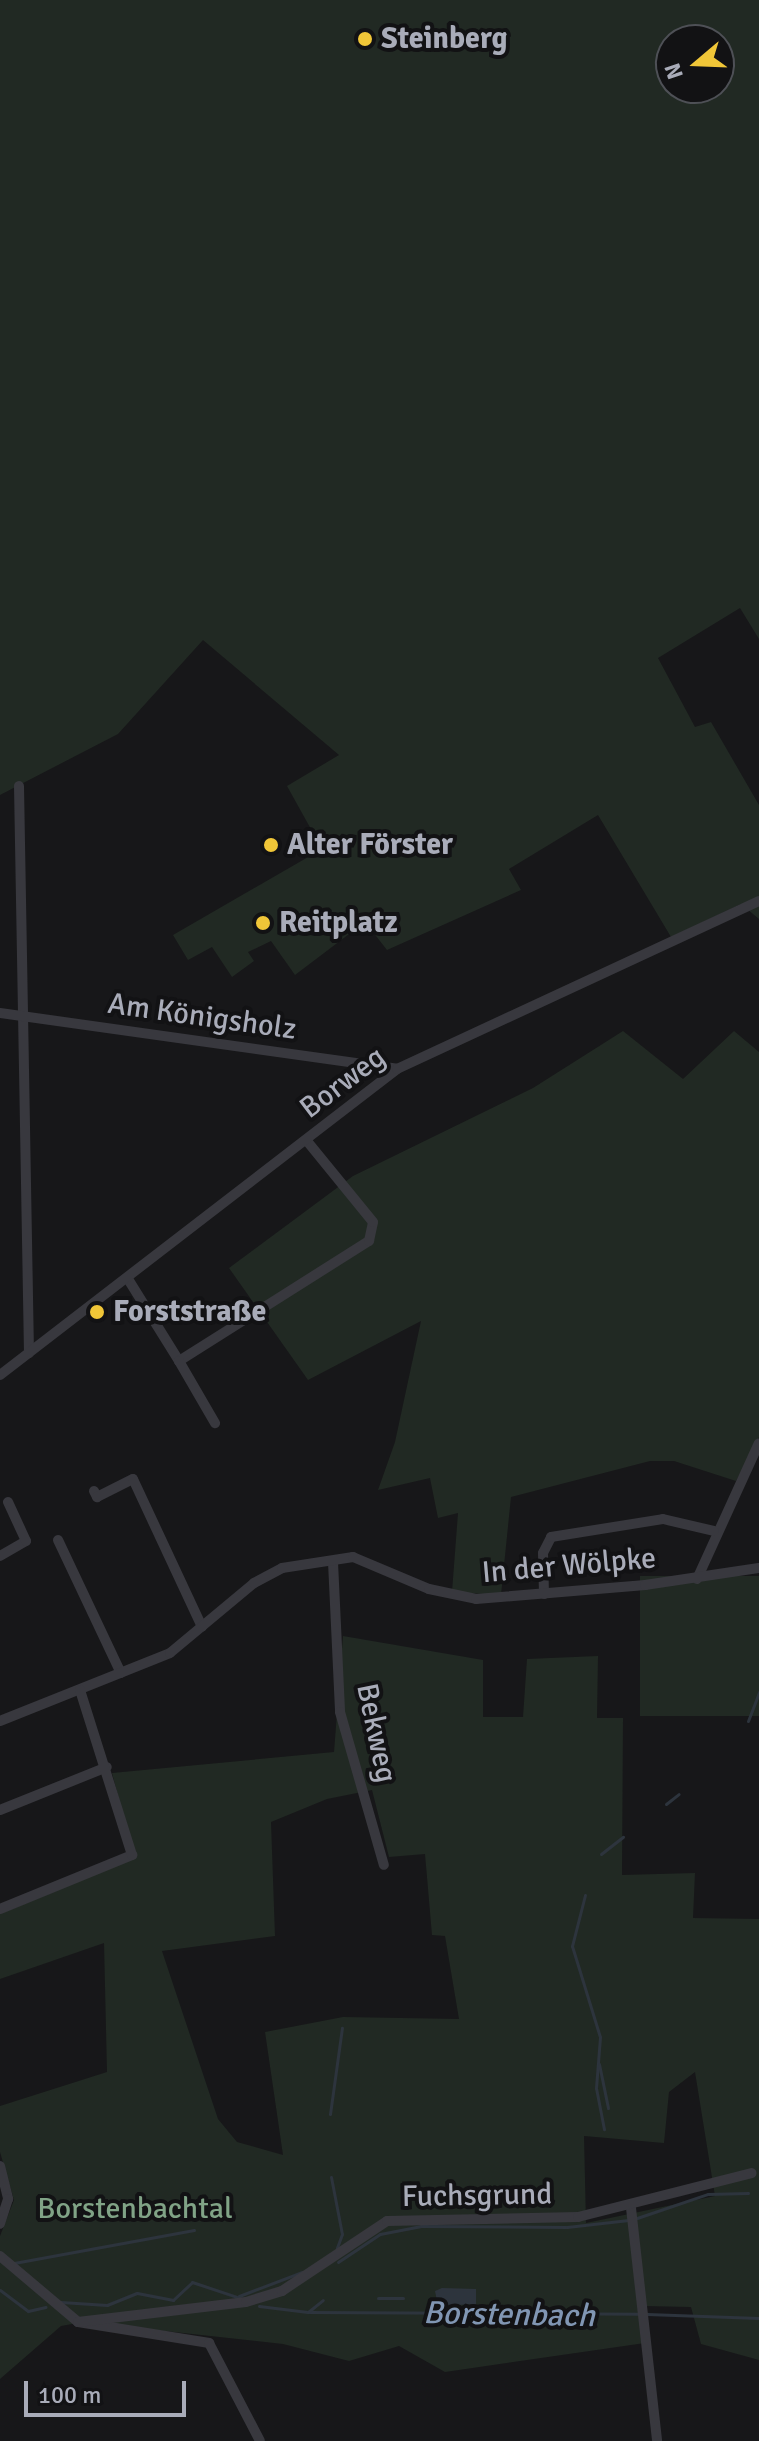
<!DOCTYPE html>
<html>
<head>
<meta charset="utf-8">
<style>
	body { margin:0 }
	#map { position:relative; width:759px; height:2441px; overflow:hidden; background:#171719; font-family:Signika,sans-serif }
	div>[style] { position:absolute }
	.green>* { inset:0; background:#212923; transform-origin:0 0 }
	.water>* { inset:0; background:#2d343d }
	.stream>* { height:3px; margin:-1.5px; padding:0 1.5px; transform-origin:1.5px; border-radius:1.5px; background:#2d343d }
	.minor>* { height:10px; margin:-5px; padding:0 5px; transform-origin:5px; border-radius:5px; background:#38383e }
	.dots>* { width:22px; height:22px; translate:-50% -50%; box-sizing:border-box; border:4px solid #121214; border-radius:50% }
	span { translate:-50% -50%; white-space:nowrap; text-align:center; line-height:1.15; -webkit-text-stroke:8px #121214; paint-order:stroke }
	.poi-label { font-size:30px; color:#a9acb9; font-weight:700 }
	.left { translate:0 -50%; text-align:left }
	.street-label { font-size:30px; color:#a9acb9 }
	.park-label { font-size:30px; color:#80a386 }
	.water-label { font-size:32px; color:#8196b3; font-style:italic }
	.north { position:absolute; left:655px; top:24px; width:80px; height:80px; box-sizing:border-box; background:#121214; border:2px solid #4e5056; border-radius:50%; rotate:251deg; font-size:22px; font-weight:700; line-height:32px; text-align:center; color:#a9acb9 }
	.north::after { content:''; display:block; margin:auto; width:28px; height:36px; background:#f0c638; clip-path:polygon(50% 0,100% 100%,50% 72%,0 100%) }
	.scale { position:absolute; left:24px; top:2381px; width:162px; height:36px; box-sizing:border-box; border:4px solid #a9acb9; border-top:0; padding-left:10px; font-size:24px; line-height:28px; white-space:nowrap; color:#a9acb9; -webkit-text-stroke:6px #121214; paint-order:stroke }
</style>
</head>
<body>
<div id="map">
	<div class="green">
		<div style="clip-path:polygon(evenodd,0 0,759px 0,759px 639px,740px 608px,658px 658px,695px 727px,711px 722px,759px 805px,759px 919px,741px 904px,671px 937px,598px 815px,509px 869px,521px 890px,387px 950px,365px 922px,295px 975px,271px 941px,248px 952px,254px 961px,232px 977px,212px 947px,188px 960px,173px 935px,322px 849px,287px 786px,339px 755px,203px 640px,118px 734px,0 795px,0 0,671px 40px,719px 40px,719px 88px,671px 88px,671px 40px)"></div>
		<div style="clip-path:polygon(623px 1031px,683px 1079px,734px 1031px,759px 1052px,759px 1437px,736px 1481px,674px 1461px,650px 1461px,511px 1497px,501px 1595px,452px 1592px,458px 1513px,438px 1518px,430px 1478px,378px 1490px,395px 1442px,421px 1321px,308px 1380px,229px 1268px,353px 1176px,533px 1088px)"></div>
		<div style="left:759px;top:1576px;width:140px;height:119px;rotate:90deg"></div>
		<div style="clip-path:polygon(evenodd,343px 1636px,483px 1660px,483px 1717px,523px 1717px,527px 1659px,598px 1656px,597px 1718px,623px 1718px,622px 1875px,695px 1873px,693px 1918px,759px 1919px,759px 2360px,701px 2344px,691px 2307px,643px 2306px,645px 2343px,445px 2372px,399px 2346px,349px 2361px,283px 2344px,83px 2322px,61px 2326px,0 2379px,0 2236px,14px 2200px,0 2152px,0 2106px,107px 2072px,104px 1943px,0 1979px,0 1914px,135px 1858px,112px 1773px,334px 1752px,343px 1636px,372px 1790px,389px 1857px,425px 1854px,432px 1935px,445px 1936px,459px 2019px,343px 2017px,265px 2032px,283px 2155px,237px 2142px,218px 2119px,162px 1951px,275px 1936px,271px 1822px,327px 1799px,372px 1790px,343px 1636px,695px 2072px,715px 2196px,586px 2223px,584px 2136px,664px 2143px,669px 2092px,695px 2072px)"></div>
	</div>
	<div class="water">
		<div style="clip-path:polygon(442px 2288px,476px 2289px,476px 2304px,438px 2306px,435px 2291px)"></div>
	</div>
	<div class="stream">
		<div style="left:748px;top:1721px;width:31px;rotate:-69deg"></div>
		<div style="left:666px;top:1804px;width:16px;rotate:-38deg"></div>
		<div style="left:601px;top:1854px;width:28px;rotate:-38deg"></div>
		<div style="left:585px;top:1895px;width:53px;rotate:104.3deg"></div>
		<div style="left:572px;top:1946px;width:95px;rotate:72.9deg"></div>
		<div style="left:600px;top:2037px;width:51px;rotate:94.5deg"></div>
		<div style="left:596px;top:2088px;width:42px;rotate:79deg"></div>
		<div style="left:599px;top:2064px;width:45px;rotate:78.4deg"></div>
		<div style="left:330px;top:2114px;width:87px;rotate:-82.1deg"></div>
		<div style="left:331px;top:2177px;width:58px;rotate:79.1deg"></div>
		<div style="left:342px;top:2234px;width:15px;rotate:110deg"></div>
		<div style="left:637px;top:2218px;width:75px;rotate:-18.7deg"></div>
		<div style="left:708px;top:2194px;width:40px;rotate:-1.4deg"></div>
		<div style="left:338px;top:2262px;width:50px;rotate:-33.7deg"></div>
		<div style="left:380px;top:2234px;width:42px;rotate:-11deg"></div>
		<div style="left:421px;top:2226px;width:146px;rotate:0.4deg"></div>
		<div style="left:567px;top:2227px;width:62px;rotate:-6.4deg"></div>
		<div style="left:14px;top:2263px;width:183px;rotate:-10.4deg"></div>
		<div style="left:0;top:2290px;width:35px;rotate:37deg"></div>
		<div style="left:28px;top:2311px;width:18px;rotate:-13deg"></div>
		<div style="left:239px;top:2296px;width:67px;rotate:-20.9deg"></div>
		<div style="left:378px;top:2298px;width:25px"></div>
		<div style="left:61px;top:2302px;width:46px;rotate:3.7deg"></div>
		<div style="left:107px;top:2305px;width:32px;rotate:-22deg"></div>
		<div style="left:137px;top:2293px;width:37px;rotate:11deg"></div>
		<div style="left:173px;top:2300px;width:26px;rotate:-43deg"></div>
		<div style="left:192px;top:2282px;width:51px;rotate:18.4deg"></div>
		<div style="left:259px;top:2306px;width:49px;rotate:7deg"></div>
		<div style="left:308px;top:2312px;width:332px;rotate:0.3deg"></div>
		<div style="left:308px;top:2312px;width:19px;rotate:-39deg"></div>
		<div style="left:647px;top:2314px;width:112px;rotate:2deg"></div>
	</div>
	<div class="minor">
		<div style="left:19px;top:786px;width:567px;rotate:88.99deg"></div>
		<div style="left:0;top:1013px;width:401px;rotate:8deg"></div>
		<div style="left:128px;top:1279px;width:97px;rotate:58.1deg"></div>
		<div style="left:179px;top:1361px;width:225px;rotate:-32.3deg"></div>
		<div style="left:369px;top:1241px;width:19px;rotate:-78deg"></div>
		<div style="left:373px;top:1222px;width:104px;rotate:-129.2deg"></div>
		<div style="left:179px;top:1361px;width:72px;rotate:59.9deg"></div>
		<div style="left:0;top:1375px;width:501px;rotate:-37.62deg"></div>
		<div style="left:397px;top:1069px;width:399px;rotate:-24.9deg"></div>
		<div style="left:94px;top:1491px;width:7px;rotate:63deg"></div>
		<div style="left:97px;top:1497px;width:40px;rotate:-26.6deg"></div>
		<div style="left:133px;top:1479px;width:163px;rotate:65deg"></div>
		<div style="left:58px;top:1540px;width:147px;rotate:64.7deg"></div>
		<div style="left:0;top:1556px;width:30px;rotate:-30deg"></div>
		<div style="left:26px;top:1541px;width:43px;rotate:-114.8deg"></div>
		<div style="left:333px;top:1562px;width:150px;rotate:87.3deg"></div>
		<div style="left:340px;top:1712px;width:159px;rotate:74deg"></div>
		<div style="left:697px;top:1579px;width:149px;rotate:-65.5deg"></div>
		<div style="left:544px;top:1594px;width:41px;rotate:-91.4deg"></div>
		<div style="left:543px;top:1553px;width:18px;rotate:-63deg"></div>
		<div style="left:551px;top:1537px;width:113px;rotate:-9.1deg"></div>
		<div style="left:663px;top:1519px;width:52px;rotate:13.2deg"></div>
		<div style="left:0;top:1721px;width:183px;rotate:-21.8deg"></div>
		<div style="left:170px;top:1653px;width:109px;rotate:-39.8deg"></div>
		<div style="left:254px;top:1583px;width:32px;rotate:-28deg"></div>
		<div style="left:282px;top:1568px;width:72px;rotate:-8.8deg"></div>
		<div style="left:353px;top:1557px;width:82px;rotate:22.8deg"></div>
		<div style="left:429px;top:1589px;width:48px;rotate:12deg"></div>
		<div style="left:476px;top:1599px;width:170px;rotate:-4.7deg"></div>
		<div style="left:645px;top:1585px;width:115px;rotate:-8.5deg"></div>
		<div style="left:0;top:1810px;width:115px;rotate:-21.9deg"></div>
		<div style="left:0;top:1909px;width:143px;rotate:-22.2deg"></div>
		<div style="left:132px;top:1855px;width:173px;rotate:-107.5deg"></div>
		<div style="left:0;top:2166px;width:34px;rotate:76deg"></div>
		<div style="left:8px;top:2199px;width:26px;rotate:108deg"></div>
		<div style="left:631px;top:2208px;width:234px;rotate:83.6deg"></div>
		<div style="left:0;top:2256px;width:102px;rotate:40.2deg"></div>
		<div style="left:78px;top:2322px;width:133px;rotate:9.1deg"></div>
		<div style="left:209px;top:2343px;width:110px;rotate:62.5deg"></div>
		<div style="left:78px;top:2322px;width:169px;rotate:-6.8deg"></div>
		<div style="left:246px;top:2302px;width:38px;rotate:-17deg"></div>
		<div style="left:282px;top:2291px;width:126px;rotate:-33.7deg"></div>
		<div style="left:387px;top:2221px;width:191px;rotate:-1.2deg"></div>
		<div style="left:578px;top:2217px;width:179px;rotate:-14.2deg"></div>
	</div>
	<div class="dots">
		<div style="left:365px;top:39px;background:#f0c638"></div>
		<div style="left:271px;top:845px;background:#f0c638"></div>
		<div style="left:263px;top:923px;background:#f0c638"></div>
		<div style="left:97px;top:1312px;background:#f0c638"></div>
	</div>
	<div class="poi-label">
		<span class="left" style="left:381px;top:39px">Steinberg</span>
		<span class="left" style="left:287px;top:845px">Alter Förster</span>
		<span class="left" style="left:279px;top:923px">Reitplatz</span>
		<span class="left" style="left:113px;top:1312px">Forststraße</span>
	</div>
	<div class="street-label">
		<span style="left:202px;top:1017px;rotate:8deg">Am Königsholz</span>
		<span style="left:343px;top:1083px;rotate:-37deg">Borweg</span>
		<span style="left:569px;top:1566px;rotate:-5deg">In der Wölpke</span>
		<span style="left:376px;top:1733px;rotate:78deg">Bekweg</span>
		<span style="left:477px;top:2196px;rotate:-1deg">Fuchsgrund</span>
	</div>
	<div class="park-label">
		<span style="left:135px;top:2209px">Borstenbachtal</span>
	</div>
	<div class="water-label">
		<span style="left:509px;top:2315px;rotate:1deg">Borstenbach</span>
	</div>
	<div class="north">N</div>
	<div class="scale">100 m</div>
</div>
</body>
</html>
